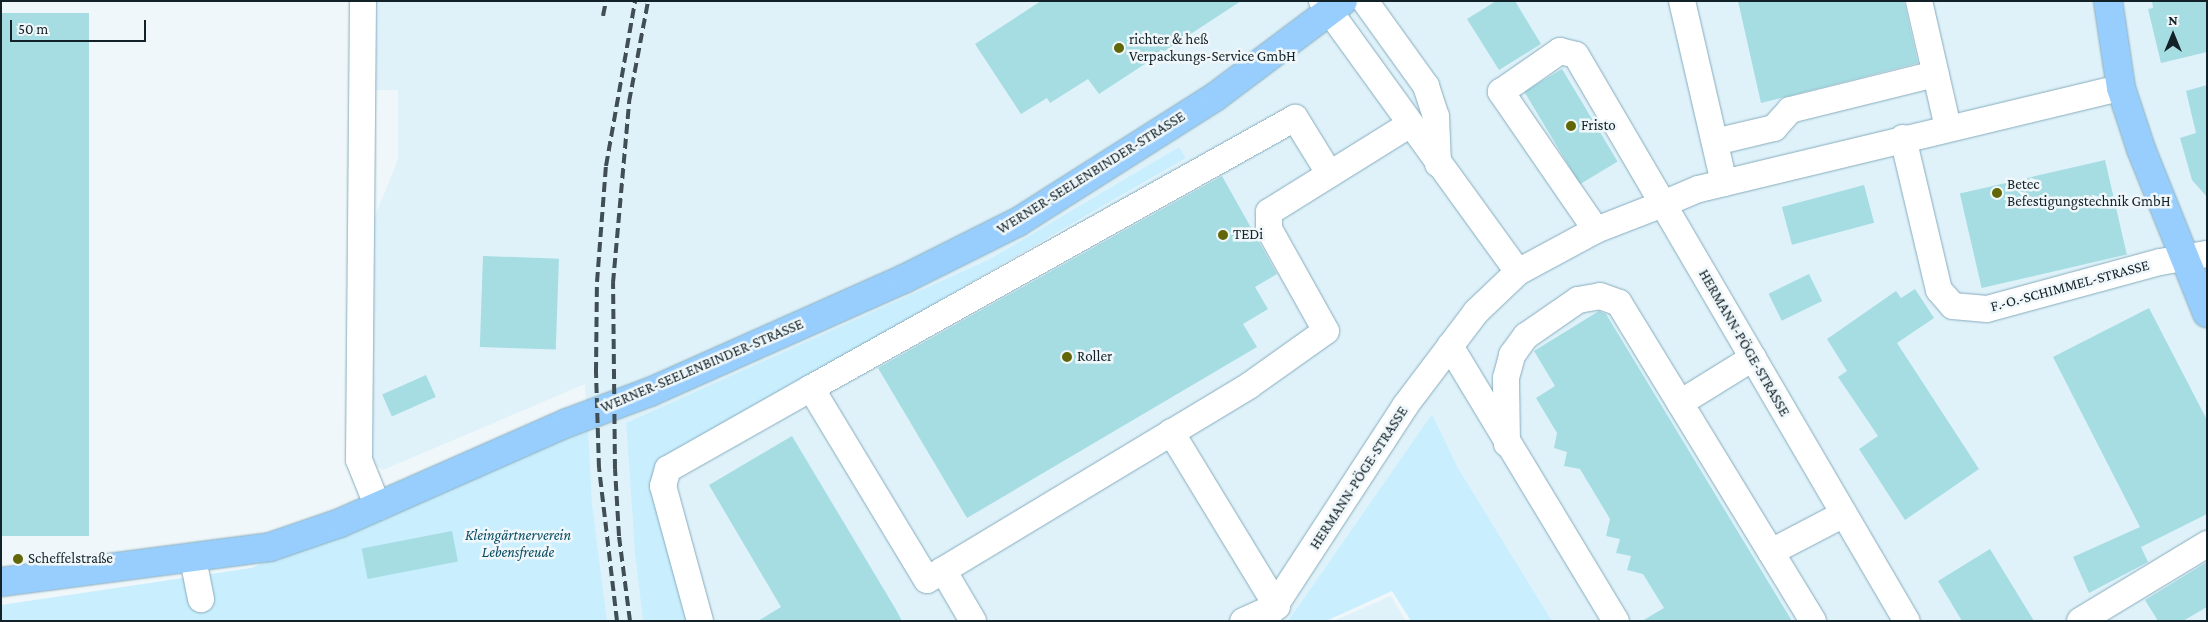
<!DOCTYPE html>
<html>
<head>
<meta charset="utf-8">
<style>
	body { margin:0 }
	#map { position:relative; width:2208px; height:622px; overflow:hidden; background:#eff7fa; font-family:"Crimson Pro",serif }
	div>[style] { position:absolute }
	.built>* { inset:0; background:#dff2fa }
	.green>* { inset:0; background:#c9eefe }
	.building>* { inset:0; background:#a5dde2; transform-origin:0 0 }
	.roads { filter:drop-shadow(0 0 1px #86acbc) drop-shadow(0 0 1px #86acbc) }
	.minor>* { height:26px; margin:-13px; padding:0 13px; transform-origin:13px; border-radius:13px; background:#fff }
	.major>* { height:28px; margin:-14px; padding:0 14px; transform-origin:14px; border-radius:14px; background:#98cefd }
	.rail>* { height:4px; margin-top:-2px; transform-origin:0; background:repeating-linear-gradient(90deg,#414f54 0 10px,transparent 0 15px) }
	.dots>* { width:14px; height:14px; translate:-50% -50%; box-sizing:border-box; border:2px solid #eff7fa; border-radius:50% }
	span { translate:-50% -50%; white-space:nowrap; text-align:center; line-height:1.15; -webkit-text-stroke:5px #eff7fa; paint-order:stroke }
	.poi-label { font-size:15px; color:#132228 }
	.left { translate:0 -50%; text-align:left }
	.street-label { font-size:15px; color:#132228 }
	.park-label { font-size:15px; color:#0a4c61; font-style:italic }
	.frame { position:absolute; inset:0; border:2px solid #132228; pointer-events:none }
	.north { position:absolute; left:2148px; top:10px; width:50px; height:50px; -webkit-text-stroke:4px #eff7fa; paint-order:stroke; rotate:0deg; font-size:14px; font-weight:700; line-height:20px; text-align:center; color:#132228 }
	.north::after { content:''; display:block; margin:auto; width:18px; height:22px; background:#132228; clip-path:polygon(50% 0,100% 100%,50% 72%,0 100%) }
	.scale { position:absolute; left:10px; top:20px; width:136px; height:22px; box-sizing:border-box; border:2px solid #132228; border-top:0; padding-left:6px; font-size:15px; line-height:18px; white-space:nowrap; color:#132228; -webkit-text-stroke:4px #eff7fa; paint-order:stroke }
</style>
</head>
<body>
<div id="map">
	<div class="built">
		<div style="clip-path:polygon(351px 1px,2207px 1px,2207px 621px,1552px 621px,1458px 468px,1432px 414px,1288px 621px,691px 621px,652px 486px,998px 269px,1186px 158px,1179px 147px,990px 259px,626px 423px,635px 554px,643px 621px,607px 621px,592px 503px,585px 384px,383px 470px,372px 464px,370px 229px,398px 159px,398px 90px,349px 90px)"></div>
		<div style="clip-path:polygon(1391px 596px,1406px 621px,1333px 621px)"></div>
	</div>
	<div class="green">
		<div style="clip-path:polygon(1179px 147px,1186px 158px,661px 462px,691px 621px,643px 621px,635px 554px,626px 423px,990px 259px)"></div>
		<div style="clip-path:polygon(1432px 414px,1458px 468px,1552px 621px,1411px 621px,1392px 591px,1326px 621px,1288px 621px)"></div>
		<div style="clip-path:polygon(588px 430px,592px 503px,607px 621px,1px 621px,1px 605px,251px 568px)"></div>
	</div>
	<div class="building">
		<div style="clip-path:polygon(1041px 1px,1241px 1px,1099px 94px,1088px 79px,1050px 103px,1047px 98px,1021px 114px,975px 44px)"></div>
		<div style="clip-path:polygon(1496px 1px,1515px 1px,1541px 44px,1499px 70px,1467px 19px)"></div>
		<div style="clip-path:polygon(1738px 1px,1904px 1px,1918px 63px,1761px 103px)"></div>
		<div style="clip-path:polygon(2152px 1px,2207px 1px,2207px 52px,2161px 63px,2148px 9px,2153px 8px)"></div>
		<div style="left:1px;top:13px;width:88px;height:523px"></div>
		<div style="left:1562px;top:69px;width:108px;height:44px;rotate:59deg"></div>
		<div style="clip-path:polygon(2207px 85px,2207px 197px,2192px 180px,2180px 138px,2196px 133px,2186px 91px)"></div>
		<div style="left:2105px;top:160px;width:97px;height:149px;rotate:77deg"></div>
		<div style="clip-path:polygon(1222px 176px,1277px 274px,1255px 287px,1268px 309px,1243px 324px,1257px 347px,967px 518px,878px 368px)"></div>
		<div style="left:1864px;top:185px;width:39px;height:85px;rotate:75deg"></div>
		<div style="left:483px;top:256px;width:76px;height:91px;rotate:2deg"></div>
		<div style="left:1809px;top:274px;width:30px;height:45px;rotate:64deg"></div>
		<div style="clip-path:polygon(1915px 289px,1934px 318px,1897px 343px,1979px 469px,1905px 520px,1859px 449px,1878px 436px,1838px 377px,1847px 371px,1827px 339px,1896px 291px,1901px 298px)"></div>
		<div style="clip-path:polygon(2149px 308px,2207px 420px,2207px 514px,2141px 547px,2148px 562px,2089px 593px,2073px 557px,2140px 527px,2053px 357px)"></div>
		<div style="clip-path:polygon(1599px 311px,1606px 314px,1792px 621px,1642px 621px,1664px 608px,1643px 574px,1627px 570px,1631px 556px,1616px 553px,1620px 539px,1606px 536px,1610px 519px,1580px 469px,1564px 466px,1567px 452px,1554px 448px,1557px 433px,1536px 398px,1555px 386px,1534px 351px)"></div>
		<div style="left:426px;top:375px;width:24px;height:48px;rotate:66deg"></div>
		<div style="clip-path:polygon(792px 436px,895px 608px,902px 621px,758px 621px,781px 607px,709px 485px)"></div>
		<div style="left:452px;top:531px;width:31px;height:92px;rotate:79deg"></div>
		<div style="clip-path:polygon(1990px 549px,2034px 621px,1962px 621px,1938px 581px)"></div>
		<div style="clip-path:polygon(2207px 562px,2207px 607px,2183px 621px,2158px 621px,2145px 600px)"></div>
	</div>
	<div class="roads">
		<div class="minor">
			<div style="left:363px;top:1px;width:459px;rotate:90.5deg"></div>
			<div style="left:359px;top:460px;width:51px;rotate:68deg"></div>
			<div style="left:1322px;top:1px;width:334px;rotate:54.1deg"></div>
			<div style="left:1365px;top:1px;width:105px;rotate:54.3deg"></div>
			<div style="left:1426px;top:86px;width:32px;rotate:72deg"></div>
			<div style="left:1436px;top:116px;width:48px;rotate:87.6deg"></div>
			<div style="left:1682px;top:1px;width:187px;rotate:77deg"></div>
			<div style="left:1919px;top:1px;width:130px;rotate:77.1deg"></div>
			<div style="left:1903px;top:138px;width:156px;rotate:76.7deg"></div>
			<div style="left:1939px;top:290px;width:21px;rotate:49deg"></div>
			<div style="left:1953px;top:306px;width:34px;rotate:5deg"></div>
			<div style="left:1987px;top:309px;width:179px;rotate:-15.2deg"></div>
			<div style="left:2160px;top:262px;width:48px;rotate:-9.7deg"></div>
			<div style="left:1715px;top:142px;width:61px;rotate:-13.3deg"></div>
			<div style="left:1774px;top:128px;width:24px;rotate:-48deg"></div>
			<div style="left:1790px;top:110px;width:150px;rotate:-13.9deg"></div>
			<div style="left:1329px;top:173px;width:65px;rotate:-121.7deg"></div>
			<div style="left:1295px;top:118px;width:554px;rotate:150.84deg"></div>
			<div style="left:811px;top:388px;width:224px;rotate:58.9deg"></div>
			<div style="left:927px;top:580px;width:377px;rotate:-31.1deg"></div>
			<div style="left:1250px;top:385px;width:93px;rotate:-35.4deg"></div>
			<div style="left:1326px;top:331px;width:117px;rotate:-119.2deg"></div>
			<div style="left:1269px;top:229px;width:17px;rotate:-90deg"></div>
			<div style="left:1269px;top:212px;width:165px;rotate:-31.9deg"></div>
			<div style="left:1596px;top:230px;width:168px;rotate:-124.5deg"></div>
			<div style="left:1501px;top:92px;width:72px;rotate:-34.8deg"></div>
			<div style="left:1560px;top:51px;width:16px;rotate:14deg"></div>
			<div style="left:1576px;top:55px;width:173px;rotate:59.7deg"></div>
			<div style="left:1663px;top:204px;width:39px;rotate:-23deg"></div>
			<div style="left:1699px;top:189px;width:434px;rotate:-13.5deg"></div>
			<div style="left:1450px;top:346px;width:321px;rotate:58.9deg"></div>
			<div style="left:1680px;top:403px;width:255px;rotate:58.6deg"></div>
			<div style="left:1171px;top:432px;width:204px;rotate:58.7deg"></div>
			<div style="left:1277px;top:606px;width:37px;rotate:156deg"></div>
			<div style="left:1507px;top:444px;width:66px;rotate:-90.9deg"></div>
			<div style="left:1506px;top:378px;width:24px;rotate:-75deg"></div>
			<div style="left:1512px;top:355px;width:24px;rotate:-54deg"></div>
			<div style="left:1526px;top:336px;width:63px;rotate:-34.7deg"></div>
			<div style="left:1578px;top:300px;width:22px;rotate:-10deg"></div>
			<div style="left:1600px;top:296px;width:20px;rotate:20deg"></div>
			<div style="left:1619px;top:303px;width:117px;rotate:58.6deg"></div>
			<div style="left:1680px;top:403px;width:86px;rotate:-31.7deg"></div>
			<div style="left:1771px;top:552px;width:82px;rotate:-27.5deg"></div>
			<div style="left:193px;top:559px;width:41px;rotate:78.7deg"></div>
			<div style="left:943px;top:570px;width:59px;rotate:59.5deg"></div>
			<div style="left:700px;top:621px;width:140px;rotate:-105.3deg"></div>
			<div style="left:663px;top:486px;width:18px;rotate:-74deg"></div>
			<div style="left:668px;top:469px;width:164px;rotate:-29.5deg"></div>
			<div style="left:1265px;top:621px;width:257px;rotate:-56.9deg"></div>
			<div style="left:1405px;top:406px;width:118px;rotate:-52.9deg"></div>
			<div style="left:1476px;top:312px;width:58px;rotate:-43.6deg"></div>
			<div style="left:1518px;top:272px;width:89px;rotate:-28.3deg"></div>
			<div style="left:1596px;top:230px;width:72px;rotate:-21.2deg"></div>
			<div style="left:1663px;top:204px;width:483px;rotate:59.7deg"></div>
			<div style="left:2080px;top:621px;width:149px;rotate:-31.2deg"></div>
		</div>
		<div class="major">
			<div style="left:2108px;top:1px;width:88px;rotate:81.5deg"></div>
			<div style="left:2121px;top:88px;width:64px;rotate:71.8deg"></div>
			<div style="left:2141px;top:149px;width:177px;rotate:68.1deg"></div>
			<div style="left:1px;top:582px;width:271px;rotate:-7.4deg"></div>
			<div style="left:270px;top:547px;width:74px;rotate:-18.9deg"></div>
			<div style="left:340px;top:523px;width:248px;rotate:-23.8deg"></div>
			<div style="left:567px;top:423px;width:89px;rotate:-20.5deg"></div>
			<div style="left:650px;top:392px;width:278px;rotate:-24deg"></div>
			<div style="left:904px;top:279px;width:127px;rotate:-26.6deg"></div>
			<div style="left:1018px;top:222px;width:233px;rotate:-32.4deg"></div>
			<div style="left:1215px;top:97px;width:160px;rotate:-36.9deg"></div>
		</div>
	</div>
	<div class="rail">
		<div style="left:603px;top:16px;width:15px;rotate:-79deg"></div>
		<div style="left:617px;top:621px;width:154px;rotate:-96.7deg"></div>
		<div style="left:599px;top:468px;width:96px;rotate:-91.8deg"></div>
		<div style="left:596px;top:372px;width:90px;rotate:-89.4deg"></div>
		<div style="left:597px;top:282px;width:116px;rotate:-85.6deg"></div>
		<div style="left:606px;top:166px;width:168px;rotate:-80deg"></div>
		<div style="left:630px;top:621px;width:86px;rotate:-97.4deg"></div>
		<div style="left:619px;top:536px;width:67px;rotate:-93.4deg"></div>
		<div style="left:615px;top:469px;width:186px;rotate:-90.6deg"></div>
		<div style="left:613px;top:283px;width:182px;rotate:-84.9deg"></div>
		<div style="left:629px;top:102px;width:103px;rotate:-79.3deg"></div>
	</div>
	<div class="dots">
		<div style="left:1119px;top:48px;background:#616707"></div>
		<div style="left:1571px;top:126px;background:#616707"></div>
		<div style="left:1997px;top:193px;background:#616707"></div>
		<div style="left:1223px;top:235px;background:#616707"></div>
		<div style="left:1067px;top:357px;background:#616707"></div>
		<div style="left:18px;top:559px;background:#616707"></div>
	</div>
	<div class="poi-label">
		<span class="left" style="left:1129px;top:48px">richter &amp; heß<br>Verpackungs-Service GmbH</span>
		<span class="left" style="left:1581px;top:126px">Fristo</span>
		<span class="left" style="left:2007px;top:193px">Betec<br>Befestigungstechnik GmbH</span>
		<span class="left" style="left:1233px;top:235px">TEDi</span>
		<span class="left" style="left:1077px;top:357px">Roller</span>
		<span class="left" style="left:28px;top:559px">Scheffelstraße</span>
	</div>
	<div class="street-label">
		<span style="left:1091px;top:173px;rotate:-32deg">WERNER-SEELENBINDER-STRASSE</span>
		<span style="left:2070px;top:286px;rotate:-15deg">F.-O.-SCHIMMEL-STRASSE</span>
		<span style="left:1744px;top:343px;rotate:60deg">HERMANN-PÖGE-STRASSE</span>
		<span style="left:702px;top:366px;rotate:-23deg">WERNER-SEELENBINDER-STRASSE</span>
		<span style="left:1359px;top:478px;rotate:-57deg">HERMANN-PÖGE-STRASSE</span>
	</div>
	<div class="park-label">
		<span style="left:518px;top:544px">Kleingärtnerverein<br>Lebensfreude</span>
	</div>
	<div class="frame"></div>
	<div class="north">N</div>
	<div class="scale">50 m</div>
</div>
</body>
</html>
